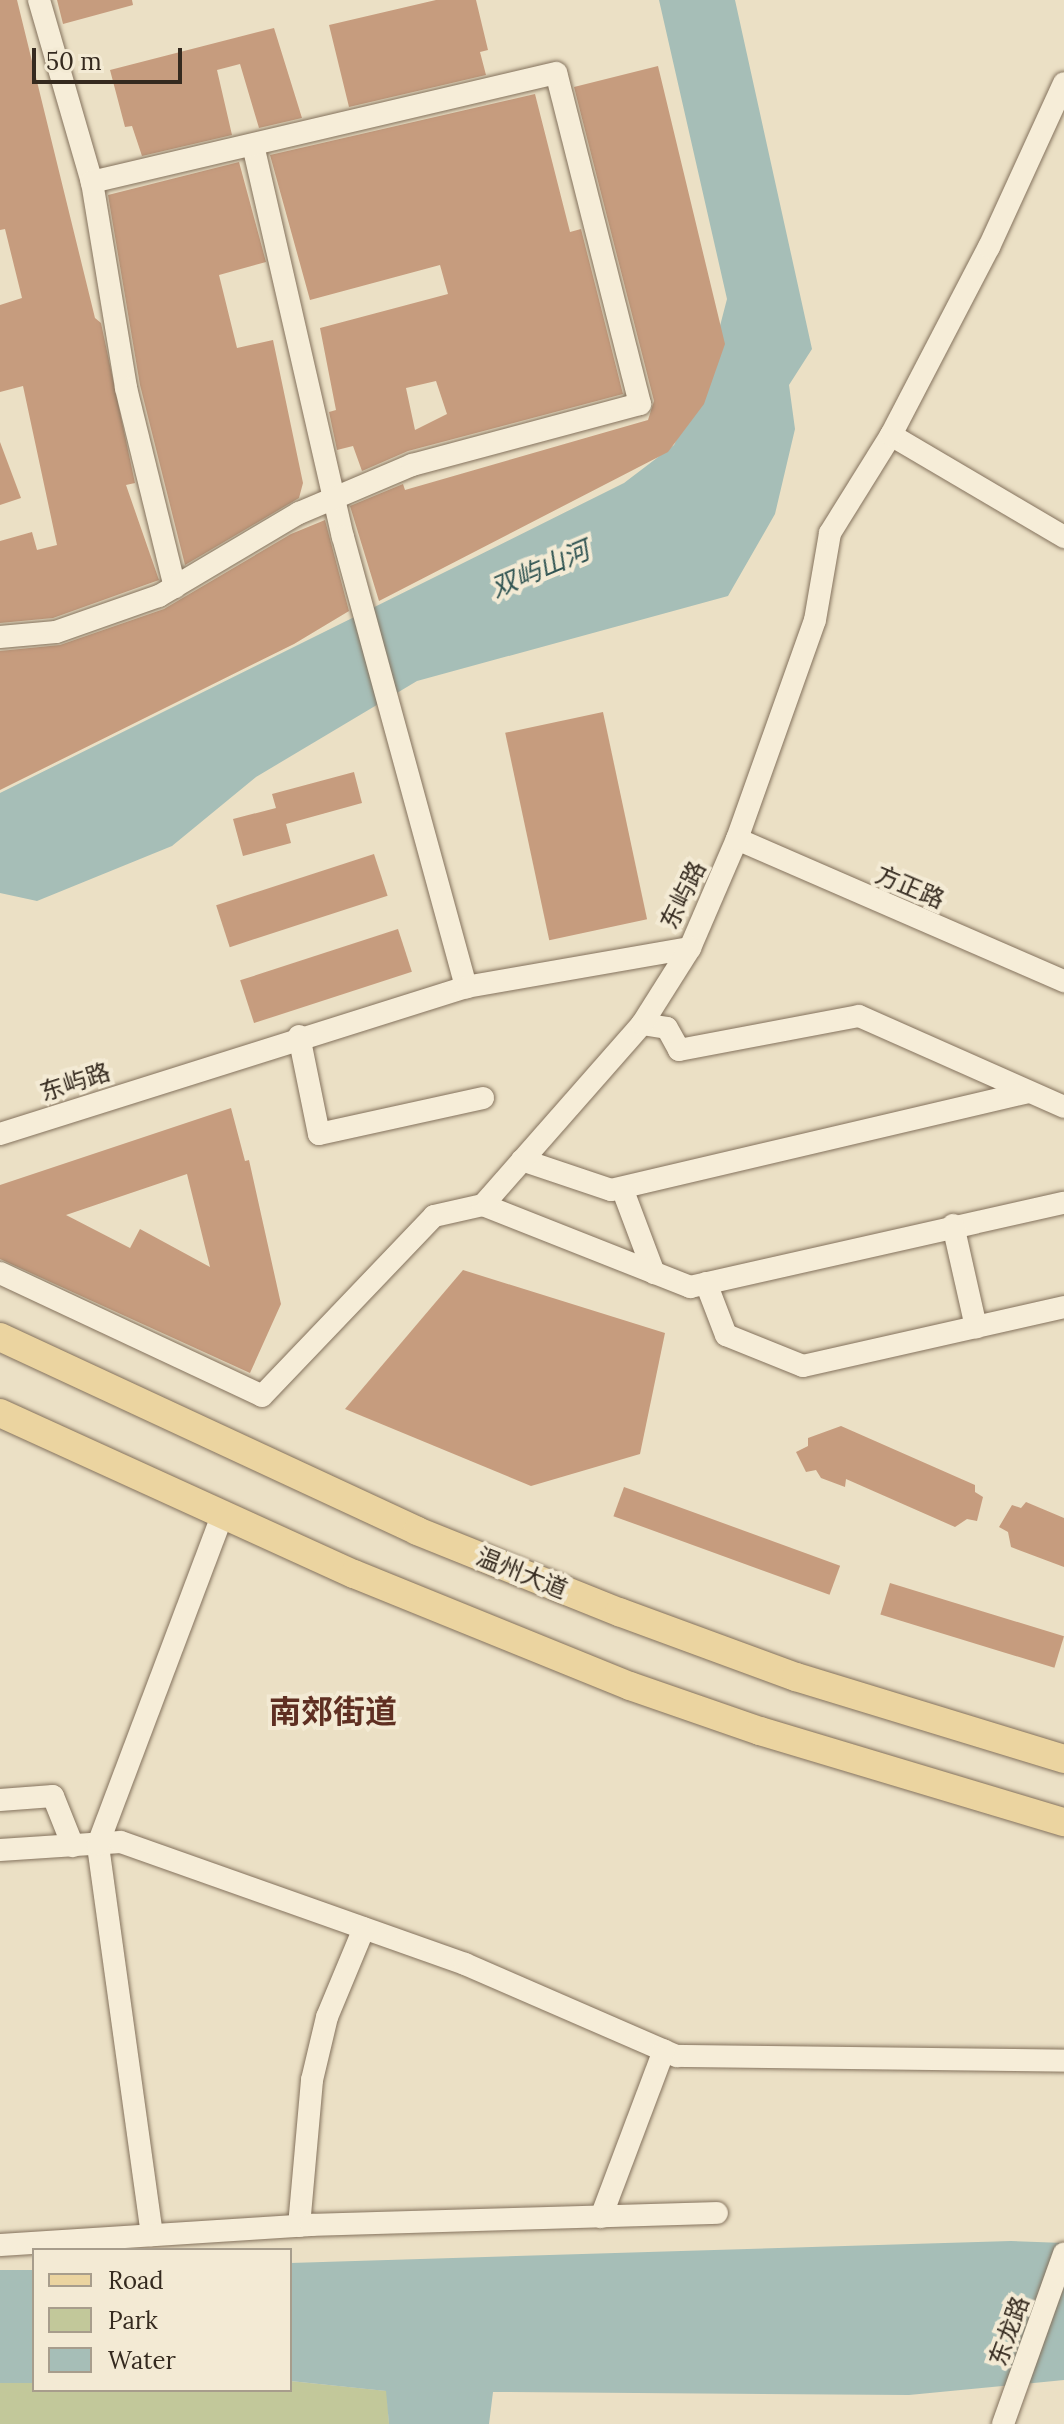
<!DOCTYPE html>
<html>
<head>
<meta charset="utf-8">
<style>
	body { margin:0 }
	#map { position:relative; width:1064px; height:2424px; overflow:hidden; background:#ebe0c5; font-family:Lora,"Noto Sans SC",serif }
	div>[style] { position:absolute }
	.green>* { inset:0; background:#c2c89a }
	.water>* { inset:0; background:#a6beb7; transform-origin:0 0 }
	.building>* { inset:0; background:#c69c7e; transform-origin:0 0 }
	.roads { filter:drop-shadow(0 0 2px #84725d) drop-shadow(0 0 2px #84725d) }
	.minor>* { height:22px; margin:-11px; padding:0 11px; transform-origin:11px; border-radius:11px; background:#f6edd8 }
	.major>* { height:28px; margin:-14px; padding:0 14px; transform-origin:14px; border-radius:14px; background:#ebd4a0 }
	span { translate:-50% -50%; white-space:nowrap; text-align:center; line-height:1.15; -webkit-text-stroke:8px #f3ead4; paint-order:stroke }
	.street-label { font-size:24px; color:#352a1f }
	.water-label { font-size:26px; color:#305452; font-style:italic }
	.district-label { font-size:32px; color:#5f2f22; font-weight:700 }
	.legend { position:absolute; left:32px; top:2248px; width:260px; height:144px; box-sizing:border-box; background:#f3ead4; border:2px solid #a79d8c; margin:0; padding:10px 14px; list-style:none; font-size:24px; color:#352a1f }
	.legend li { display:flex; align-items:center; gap:16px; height:40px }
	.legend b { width:40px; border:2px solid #a79d8c }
	.scale { position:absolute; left:32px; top:48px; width:150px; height:36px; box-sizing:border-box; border:4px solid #352a1f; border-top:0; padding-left:10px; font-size:24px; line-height:28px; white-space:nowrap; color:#352a1f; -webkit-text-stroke:6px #f3ead4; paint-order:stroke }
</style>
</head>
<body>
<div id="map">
	<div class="green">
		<div style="clip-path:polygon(290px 2381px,387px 2391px,389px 2424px,0 2424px,0 2383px,34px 2383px,34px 2390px,290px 2390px)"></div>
	</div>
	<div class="water">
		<div style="clip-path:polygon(659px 0,735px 0,812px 349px,789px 385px,795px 429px,775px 514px,728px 596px,417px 681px,256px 777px,172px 846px,37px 901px,0 893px,0 793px,624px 483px,674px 445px,708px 372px,727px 299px)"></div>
		<div style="clip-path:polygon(1011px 2241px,1064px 2243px,1064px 2380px,909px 2395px,493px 2392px,489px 2424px,389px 2424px,386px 2391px,290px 2381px,290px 2263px)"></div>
		<div style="left:34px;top:2270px;width:113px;height:34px;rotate:90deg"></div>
	</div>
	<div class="building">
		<div style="clip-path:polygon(0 0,17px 0,95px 318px,101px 323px,135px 483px,126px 485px,159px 580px,53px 618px,0 623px,0 541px,32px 532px,37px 550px,57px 545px,23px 386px,0 392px,0 305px,22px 298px,5px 229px,0 230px)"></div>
		<div style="clip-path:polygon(57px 0,132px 0,133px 5px,63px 24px)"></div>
		<div style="clip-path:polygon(436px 0,476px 0,488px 50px,480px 52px,486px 75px,349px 107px,329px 25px)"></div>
		<div style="clip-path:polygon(274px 28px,302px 118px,259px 128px,240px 64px,217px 70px,232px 135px,142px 156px,132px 126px,125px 127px,110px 70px)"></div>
		<div style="clip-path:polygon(658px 66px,725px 344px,704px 404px,668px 452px,379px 601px,350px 506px,403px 484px,405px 490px,648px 420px,654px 401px,574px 87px)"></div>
		<div style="clip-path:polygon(evenodd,535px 94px,570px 232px,581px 229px,623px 394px,408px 451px,362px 471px,353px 446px,337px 450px,329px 412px,336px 410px,320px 328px,448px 294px,440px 265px,310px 300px,270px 155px,535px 94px,436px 381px,447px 414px,415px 430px,406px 388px,436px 381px)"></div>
		<div style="clip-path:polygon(239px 162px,266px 262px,219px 275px,237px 348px,273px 340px,303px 483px,299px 498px,185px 565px,140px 385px,108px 195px)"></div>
		<div style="clip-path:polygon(0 442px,21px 498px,0 505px)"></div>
		<div style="clip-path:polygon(325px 520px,349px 611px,294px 644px,0 790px,0 651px,60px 645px,164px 609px,291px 534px)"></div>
		<div style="left:603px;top:712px;width:212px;height:100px;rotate:78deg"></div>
		<div style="clip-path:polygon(354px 772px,362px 803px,286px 824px,291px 843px,243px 856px,233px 819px,276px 808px,272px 794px)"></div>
		<div style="left:374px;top:854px;width:44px;height:166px;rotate:72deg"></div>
		<div style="left:398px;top:929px;width:45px;height:166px;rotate:72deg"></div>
		<div style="clip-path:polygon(evenodd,231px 1108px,245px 1161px,249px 1160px,281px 1304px,250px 1373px,0 1259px,0 1185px,231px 1108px,187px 1174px,210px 1267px,140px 1229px,130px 1248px,66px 1215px,187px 1174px)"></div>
		<div style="clip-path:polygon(463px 1270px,665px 1333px,640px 1454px,531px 1486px,345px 1409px)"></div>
		<div style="clip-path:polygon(841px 1426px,975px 1485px,975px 1492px,983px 1497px,977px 1521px,967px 1519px,955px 1527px,846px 1479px,845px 1487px,821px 1478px,816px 1470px,806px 1472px,796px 1452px,808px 1446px,808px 1438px)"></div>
		<div style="left:624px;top:1487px;width:230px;height:31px;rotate:20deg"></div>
		<div style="clip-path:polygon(1026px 1502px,1064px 1518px,1064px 1567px,1011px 1547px,1008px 1532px,999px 1527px,1012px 1505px,1021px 1508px)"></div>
		<div style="left:890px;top:1583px;width:182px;height:33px;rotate:17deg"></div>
	</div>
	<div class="roads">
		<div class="minor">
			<div style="left:39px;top:0;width:190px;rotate:73.8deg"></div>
			<div style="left:92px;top:182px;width:209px;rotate:80.6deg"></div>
			<div style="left:126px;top:388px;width:205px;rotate:76.2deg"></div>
			<div style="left:253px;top:145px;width:402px;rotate:77.1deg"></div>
			<div style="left:343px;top:537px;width:467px;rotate:74.7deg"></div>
			<div style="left:891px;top:435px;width:201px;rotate:30.5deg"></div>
			<div style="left:0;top:637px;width:56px;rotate:-5.1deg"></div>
			<div style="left:56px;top:632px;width:109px;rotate:-19.3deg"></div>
			<div style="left:159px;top:596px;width:163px;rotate:-30.7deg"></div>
			<div style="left:299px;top:513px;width:123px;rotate:-23deg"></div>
			<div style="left:412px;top:465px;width:236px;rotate:-15deg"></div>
			<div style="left:640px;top:404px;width:341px;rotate:-104.2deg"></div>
			<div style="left:556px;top:73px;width:477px;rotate:166.8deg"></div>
			<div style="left:737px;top:839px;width:357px;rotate:23.5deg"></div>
			<div style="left:642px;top:1024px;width:25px;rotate:9deg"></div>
			<div style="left:667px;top:1028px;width:25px;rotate:61deg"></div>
			<div style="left:679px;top:1050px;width:183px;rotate:-10.7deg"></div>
			<div style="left:859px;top:1016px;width:224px;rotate:23.9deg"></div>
			<div style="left:299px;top:1036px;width:100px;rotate:78.5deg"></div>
			<div style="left:319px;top:1134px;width:168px;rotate:-12.4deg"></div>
			<div style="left:0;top:1134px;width:489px;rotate:-17.5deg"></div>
			<div style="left:466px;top:987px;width:227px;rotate:-9.9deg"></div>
			<div style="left:690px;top:948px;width:119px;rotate:-66.7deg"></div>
			<div style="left:737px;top:839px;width:232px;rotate:-70.4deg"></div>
			<div style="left:815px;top:620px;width:88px;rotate:-80.2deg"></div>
			<div style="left:830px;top:533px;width:115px;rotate:-58.1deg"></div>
			<div style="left:891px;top:435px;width:212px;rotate:-62.5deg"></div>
			<div style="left:989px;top:247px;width:180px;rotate:-65.4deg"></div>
			<div style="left:522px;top:1160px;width:94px;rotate:18.6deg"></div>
			<div style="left:611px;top:1190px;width:429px;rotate:-13.2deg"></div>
			<div style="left:622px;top:1188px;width:91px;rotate:69.4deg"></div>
			<div style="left:483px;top:1205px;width:223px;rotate:21.6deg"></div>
			<div style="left:690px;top:1287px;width:383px;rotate:-12.7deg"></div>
			<div style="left:953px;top:1225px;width:105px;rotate:77.3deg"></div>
			<div style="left:0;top:1273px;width:289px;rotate:25.1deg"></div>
			<div style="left:262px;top:1396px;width:249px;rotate:-46.3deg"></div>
			<div style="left:434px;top:1216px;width:50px;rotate:-12.7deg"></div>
			<div style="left:483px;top:1205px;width:241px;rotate:-48.7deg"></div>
			<div style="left:642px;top:1024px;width:90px;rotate:-57.7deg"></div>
			<div style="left:706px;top:1283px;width:56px;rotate:69deg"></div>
			<div style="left:726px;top:1335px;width:83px;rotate:21.9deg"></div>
			<div style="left:803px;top:1366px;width:268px;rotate:-12.7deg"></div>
			<div style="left:0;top:1800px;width:53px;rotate:-4.3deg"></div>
			<div style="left:53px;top:1796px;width:54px;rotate:68.2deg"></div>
			<div style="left:0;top:1850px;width:121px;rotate:-3.8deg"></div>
			<div style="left:121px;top:1842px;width:365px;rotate:19.5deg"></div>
			<div style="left:465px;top:1964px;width:231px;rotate:23.5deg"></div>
			<div style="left:677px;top:2056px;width:387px;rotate:0.7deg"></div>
			<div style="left:601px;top:2217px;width:178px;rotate:-69.3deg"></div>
			<div style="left:299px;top:2226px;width:147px;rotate:-84.9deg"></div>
			<div style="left:312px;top:2080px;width:65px;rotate:-76.6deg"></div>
			<div style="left:327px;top:2017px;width:96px;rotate:-67.4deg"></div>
			<div style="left:152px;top:2235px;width:395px;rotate:-97.9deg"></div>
			<div style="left:98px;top:1844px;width:353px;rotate:-69.3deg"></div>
			<div style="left:0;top:2245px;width:312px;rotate:-3.7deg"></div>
			<div style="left:311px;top:2225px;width:406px;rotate:-1.7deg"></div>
			<div style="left:1003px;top:2424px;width:181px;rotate:-70.3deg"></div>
		</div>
		<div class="major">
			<div style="left:0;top:1337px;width:460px;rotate:24.9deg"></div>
			<div style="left:417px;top:1531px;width:218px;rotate:21.9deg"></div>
			<div style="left:619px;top:1612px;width:189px;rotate:20.2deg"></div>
			<div style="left:796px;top:1677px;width:280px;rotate:17deg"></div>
			<div style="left:0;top:1413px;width:389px;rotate:24.5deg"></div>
			<div style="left:354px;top:1574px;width:298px;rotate:22.1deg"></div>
			<div style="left:630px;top:1686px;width:138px;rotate:19.1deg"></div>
			<div style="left:760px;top:1731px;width:317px;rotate:16.7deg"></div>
		</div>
	</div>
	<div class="street-label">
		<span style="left:910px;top:887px;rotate:23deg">方正路</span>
		<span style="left:683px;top:895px;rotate:-64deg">东屿路</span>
		<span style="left:75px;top:1082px;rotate:-18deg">东屿路</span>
		<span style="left:522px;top:1573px;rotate:22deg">温州大道</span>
		<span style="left:1009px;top:2331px;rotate:-70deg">东龙路</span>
	</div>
	<div class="water-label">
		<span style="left:540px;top:569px;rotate:-23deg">双屿山河</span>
	</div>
	<div class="district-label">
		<span style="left:333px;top:1712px">南郊街道</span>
	</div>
	<ul class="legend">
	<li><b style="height:10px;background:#ebd4a0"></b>Road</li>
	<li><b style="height:22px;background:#c2c89a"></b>Park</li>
	<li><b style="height:22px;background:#a6beb7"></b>Water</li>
	</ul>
	<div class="scale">50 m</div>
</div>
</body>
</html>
